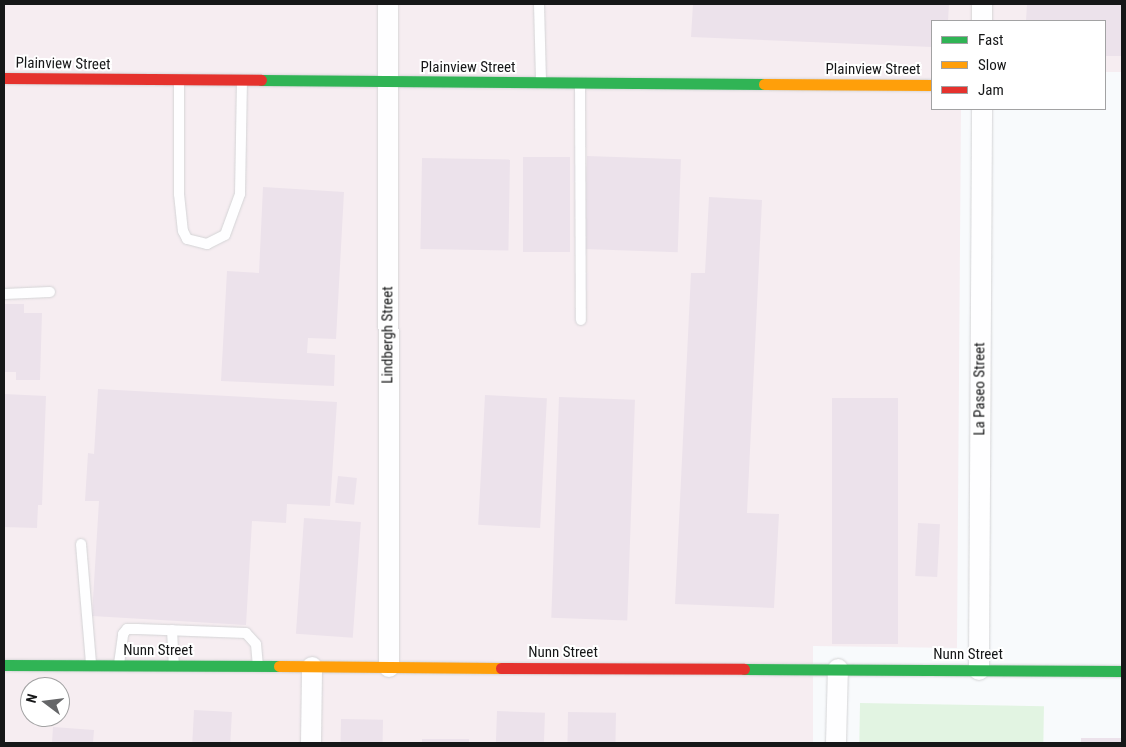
<!DOCTYPE html>
<html>
<head>
<meta charset="utf-8">
<style>
	body { margin:0 }
	#map { position:relative; width:1126px; height:747px; overflow:hidden; background:#f8fafc; font-family:"Roboto Condensed",sans-serif }
	div>[style] { position:absolute }
	.industrial>* { inset:0; background:#f6edf1 }
	.green>* { inset:0; background:#e2f4e2; transform-origin:0 0 }
	.building>* { inset:0; background:#ece2eb; transform-origin:0 0 }
	.roads { filter:drop-shadow(0 0 1px #d4d4d6) drop-shadow(0 0 1px #d4d4d6) }
	.lane>* { height:10px; margin:-5px; padding:0 5px; transform-origin:5px; border-radius:5px; background:#fefeff }
	.street>* { height:20px; margin:-10px; padding:0 10px; transform-origin:10px; border-radius:10px; background:#fefeff }
	.fast>* { height:11px; margin:-5.5px; padding:0 5.5px; transform-origin:5.5px; border-radius:5.5px; background:#30b455 }
	.slow>* { height:11px; margin:-5.5px; padding:0 5.5px; transform-origin:5.5px; border-radius:5.5px; background:#ff9f0a }
	.jam>* { height:11px; margin:-5.5px; padding:0 5.5px; transform-origin:5.5px; border-radius:5.5px; background:#e5322d }
	span { translate:-50% -50%; white-space:nowrap; text-align:center; line-height:1.15; -webkit-text-stroke:4px #fff; paint-order:stroke }
	.street-label { font-size:15px; color:#161718 }
	.frame { position:absolute; inset:0; border:5px solid #161718; pointer-events:none }
	.legend { position:absolute; left:931px; top:20px; width:175px; height:90px; box-sizing:border-box; background:#fff; border:1px solid #a2a2a3; margin:0; padding:6px 9px; list-style:none; font-size:15px; color:#161718 }
	.legend li { display:flex; align-items:center; gap:10px; height:25px }
	.legend b { width:25px; border:1px solid #a2a2a3 }
	.north { position:absolute; left:20px; top:677px; width:50px; height:50px; box-sizing:border-box; background:#fff; border:1px solid #a2a2a3; border-radius:50%; rotate:285deg; font-size:14px; font-weight:700; line-height:20px; text-align:center; color:#161718 }
	.north::after { content:''; display:block; margin:auto; width:18px; height:22px; background:#656668; clip-path:polygon(50% 0,100% 100%,50% 72%,0 100%) }
</style>
</head>
<body>
<div id="map">
	<div class="industrial">
		<div style="clip-path:polygon(evenodd,4px 4px,1122px 4px,1122px 72px,1105px 72px,1105px 21px,932px 21px,932px 109px,961px 109px,957px 648px,813px 646px,813px 743px,4px 743px,4px 4px,30px 687px,60px 687px,60px 717px,30px 717px,30px 687px)"></div>
	</div>
	<div class="green">
		<div style="left:860px;top:703px;width:184px;height:40px;rotate:1deg"></div>
	</div>
	<div class="building">
		<div style="clip-path:polygon(693px 4px,949px 4px,948px 21px,932px 21px,932px 47px,691px 37px)"></div>
		<div style="clip-path:polygon(1027px 4px,1122px 4px,1122px 56px,1105px 56px,1105px 21px,1026px 21px)"></div>
		<div style="left:587px;top:156px;width:94px;height:93px;rotate:2deg"></div>
		<div style="left:523px;top:157px;width:47px;height:95px"></div>
		<div style="left:422px;top:158px;width:88px;height:91px;rotate:1deg"></div>
		<div style="clip-path:polygon(263px 187px,344px 192px,336px 339px,308px 338px,307px 353px,335px 355px,334px 386px,221px 381px,227px 271px,259px 273px)"></div>
		<div style="clip-path:polygon(709px 197px,762px 200px,747px 513px,779px 514px,774px 608px,675px 604px,691px 273px,705px 273px)"></div>
		<div style="clip-path:polygon(4px 304px,24px 304px,24px 313px,42px 313px,40px 380px,16px 380px,16px 372px,4px 372px)"></div>
		<div style="clip-path:polygon(98px 389px,337px 402px,330px 506px,287px 504px,286px 523px,252px 521px,246px 625px,92px 616px,99px 501px,85px 501px,88px 453px,94px 454px)"></div>
		<div style="clip-path:polygon(4px 394px,46px 396px,42px 505px,38px 505px,37px 528px,4px 527px)"></div>
		<div style="left:485px;top:395px;width:62px;height:130px;rotate:3deg"></div>
		<div style="left:559px;top:397px;width:76px;height:221px;rotate:2deg"></div>
		<div style="left:832px;top:398px;width:66px;height:246px"></div>
		<div style="left:338px;top:476px;width:19px;height:27px;rotate:6deg"></div>
		<div style="left:304px;top:518px;width:57px;height:116px;rotate:4deg"></div>
		<div style="left:918px;top:523px;width:22px;height:53px;rotate:3deg"></div>
		<div style="left:194px;top:710px;width:38px;height:33px;rotate:3deg"></div>
		<div style="left:497px;top:711px;width:48px;height:32px;rotate:2deg"></div>
		<div style="left:568px;top:712px;width:48px;height:31px;rotate:1deg"></div>
		<div style="left:341px;top:719px;width:42px;height:24px;rotate:1deg"></div>
		<div style="clip-path:polygon(53px 727px,94px 730px,93px 743px,52px 743px)"></div>
		<div style="left:1081px;top:738px;width:41px;height:5px"></div>
		<div style="left:422px;top:739px;width:47px;height:4px"></div>
	</div>
	<div class="roads">
		<div class="lane">
			<div style="left:539px;top:4px;width:77px;rotate:88.5deg"></div>
			<div style="left:179px;top:81px;width:113px;rotate:90deg"></div>
			<div style="left:179px;top:194px;width:37px;rotate:84deg"></div>
			<div style="left:183px;top:231px;width:9px;rotate:63deg"></div>
			<div style="left:187px;top:239px;width:21px;rotate:14deg"></div>
			<div style="left:207px;top:244px;width:20px;rotate:-27deg"></div>
			<div style="left:225px;top:235px;width:44px;rotate:-69.9deg"></div>
			<div style="left:240px;top:194px;width:113px;rotate:-89deg"></div>
			<div style="left:580px;top:83px;width:237px;rotate:89.8deg"></div>
			<div style="left:4px;top:294px;width:46px;rotate:-2.5deg"></div>
			<div style="left:81px;top:544px;width:120px;rotate:85.2deg"></div>
			<div style="left:172px;top:630px;width:35px;rotate:87deg"></div>
			<div style="left:119px;top:664px;width:30px;rotate:-82deg"></div>
			<div style="left:123px;top:634px;width:6px;rotate:-51deg"></div>
			<div style="left:127px;top:629px;width:10px"></div>
			<div style="left:137px;top:629px;width:109px;rotate:2.1deg"></div>
			<div style="left:246px;top:633px;width:15px;rotate:48deg"></div>
			<div style="left:256px;top:644px;width:21px;rotate:85deg"></div>
		</div>
		<div class="street">
			<div style="left:388px;top:4px;width:663px;rotate:89.91deg"></div>
			<div style="left:982px;top:21px;width:17px;rotate:-90deg"></div>
			<div style="left:979px;top:670px;width:561px;rotate:-89.69deg"></div>
			<div style="left:311px;top:743px;width:76px;rotate:-89.2deg"></div>
			<div style="left:836px;top:743px;width:74px;rotate:-88.5deg"></div>
		</div>
		<div class="fast">
			<div style="left:261px;top:80px;width:503px;rotate:0.46deg"></div>
			<div style="left:4px;top:665px;width:275px;rotate:0.2deg"></div>
			<div style="left:744px;top:669px;width:378px;rotate:0.3deg"></div>
		</div>
		<div class="slow">
			<div style="left:764px;top:84px;width:168px;rotate:0.3deg"></div>
			<div style="left:279px;top:666px;width:222px;rotate:0.5deg"></div>
		</div>
		<div class="jam">
			<div style="left:4px;top:78px;width:257px;rotate:0.4deg"></div>
			<div style="left:501px;top:668px;width:243px;rotate:0.2deg"></div>
		</div>
	</div>
	<div class="street-label">
		<span style="left:63px;top:64px;rotate:1deg">Plainview Street</span>
		<span style="left:468px;top:68px">Plainview Street</span>
		<span style="left:873px;top:70px">Plainview Street</span>
		<span style="left:388px;top:335px;rotate:-90deg">Lindbergh Street</span>
		<span style="left:980px;top:389px;rotate:-90deg">La Paseo Street</span>
		<span style="left:158px;top:651px">Nunn Street</span>
		<span style="left:563px;top:653px">Nunn Street</span>
		<span style="left:968px;top:655px">Nunn Street</span>
	</div>
	<div class="frame"></div>
	<ul class="legend">
	<li><b style="height:6px;background:#30b455"></b>Fast</li>
	<li><b style="height:6px;background:#ff9f0a"></b>Slow</li>
	<li><b style="height:6px;background:#e5322d"></b>Jam</li>
	</ul>
	<div class="north">N</div>
</div>
</body>
</html>
